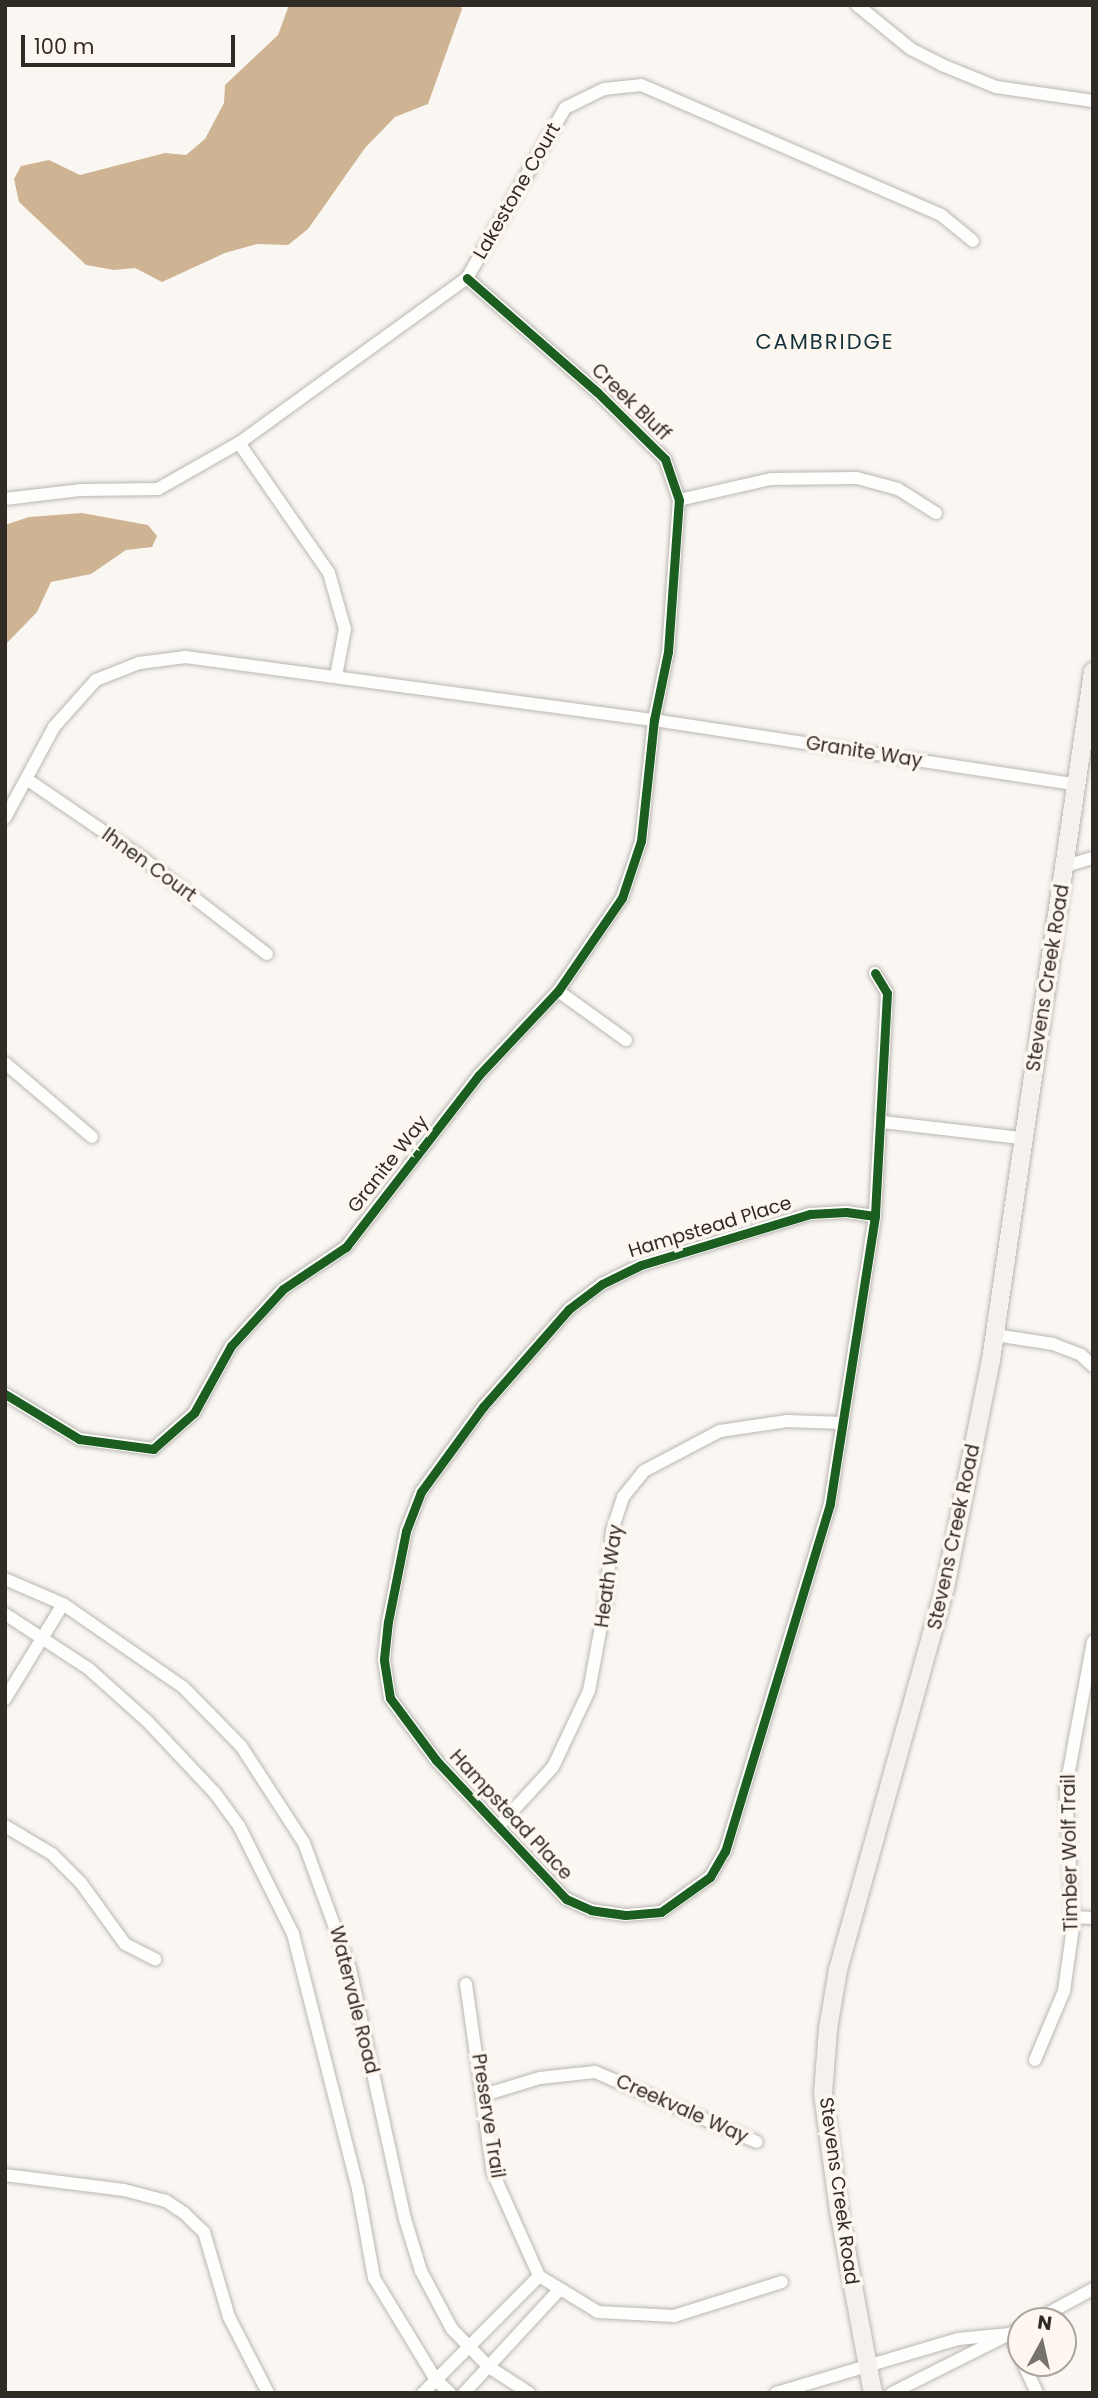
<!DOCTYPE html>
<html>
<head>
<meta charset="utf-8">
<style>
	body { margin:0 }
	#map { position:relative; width:1098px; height:2398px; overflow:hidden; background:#faf7f3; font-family:Poppins,sans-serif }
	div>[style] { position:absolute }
	.water>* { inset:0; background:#ceb493 }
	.roads { filter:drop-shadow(0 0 2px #bab7b2) drop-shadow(0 0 2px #bab7b2) }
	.street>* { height:12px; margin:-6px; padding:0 6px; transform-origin:6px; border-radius:6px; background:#fefefd }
	.secondary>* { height:18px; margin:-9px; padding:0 9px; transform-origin:9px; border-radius:9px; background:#f5f2ed }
	.cycleway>* { height:9px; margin:-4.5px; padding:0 4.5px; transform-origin:4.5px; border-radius:4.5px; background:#1b5e20 }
	span { translate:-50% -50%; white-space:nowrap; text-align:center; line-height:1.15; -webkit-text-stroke:7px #fdf7f0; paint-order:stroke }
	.street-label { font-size:19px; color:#302b24 }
	.neighbourhood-label { font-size:21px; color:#14323c; letter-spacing:2px }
	.frame { position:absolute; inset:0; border:7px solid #302b24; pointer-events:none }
	.north { position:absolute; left:1007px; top:2307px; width:70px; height:70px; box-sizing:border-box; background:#fdf7f0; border:2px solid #aba59e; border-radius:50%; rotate:8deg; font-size:19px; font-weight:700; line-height:28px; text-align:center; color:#302b24 }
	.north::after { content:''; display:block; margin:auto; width:24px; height:32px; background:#77726c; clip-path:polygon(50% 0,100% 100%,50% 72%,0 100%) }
	.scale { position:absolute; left:21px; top:35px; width:214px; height:32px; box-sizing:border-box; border:4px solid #302b24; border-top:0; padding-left:9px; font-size:21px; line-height:24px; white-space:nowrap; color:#302b24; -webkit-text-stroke:5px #fdf7f0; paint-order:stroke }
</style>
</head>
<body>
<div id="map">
	<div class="water">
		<div style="clip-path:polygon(289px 5px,460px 5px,462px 9px,428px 104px,395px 117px,365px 148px,308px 229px,288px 245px,257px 244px,225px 253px,162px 282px,135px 268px,114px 270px,86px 265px,19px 202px,14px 179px,21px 166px,49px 160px,80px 175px,165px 153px,186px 155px,205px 139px,224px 103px,225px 85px,278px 35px)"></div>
		<div style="clip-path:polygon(82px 513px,148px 525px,157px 536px,152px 547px,126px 550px,91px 574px,51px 582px,37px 612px,5px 645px,5px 525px,29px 517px)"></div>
	</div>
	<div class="roads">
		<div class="street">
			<div style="left:857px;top:5px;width:70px;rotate:39.2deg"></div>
			<div style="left:911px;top:49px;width:35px;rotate:27deg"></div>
			<div style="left:942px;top:65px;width:58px;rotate:22.2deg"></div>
			<div style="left:996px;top:87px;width:98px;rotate:8.2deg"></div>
			<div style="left:239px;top:443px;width:158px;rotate:55.3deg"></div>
			<div style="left:329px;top:573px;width:58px;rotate:74.1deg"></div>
			<div style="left:345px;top:629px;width:48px;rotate:100.8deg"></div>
			<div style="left:5px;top:499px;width:77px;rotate:-6.8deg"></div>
			<div style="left:81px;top:490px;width:77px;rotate:-0.7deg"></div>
			<div style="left:158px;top:489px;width:93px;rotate:-29.6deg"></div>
			<div style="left:239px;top:443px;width:281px;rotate:-35.9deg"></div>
			<div style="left:467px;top:278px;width:196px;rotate:-60deg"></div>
			<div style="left:565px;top:108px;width:43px;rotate:-26deg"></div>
			<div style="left:604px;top:89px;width:37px;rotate:-6deg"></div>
			<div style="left:641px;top:85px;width:327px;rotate:23.4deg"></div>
			<div style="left:941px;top:215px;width:41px;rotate:39.1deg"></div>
			<div style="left:679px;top:500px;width:94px;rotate:-12.9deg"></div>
			<div style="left:771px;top:479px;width:86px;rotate:-0.7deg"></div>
			<div style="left:857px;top:478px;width:42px;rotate:15deg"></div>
			<div style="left:898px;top:489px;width:45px;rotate:32.3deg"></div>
			<div style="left:28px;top:780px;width:137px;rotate:34.3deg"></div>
			<div style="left:141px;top:857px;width:159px;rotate:37.6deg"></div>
			<div style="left:5px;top:818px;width:103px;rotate:-61.7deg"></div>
			<div style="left:54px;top:727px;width:63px;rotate:-48.2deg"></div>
			<div style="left:96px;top:680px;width:46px;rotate:-21.6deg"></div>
			<div style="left:139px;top:663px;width:47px;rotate:-7.3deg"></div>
			<div style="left:186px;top:657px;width:472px;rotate:7.7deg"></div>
			<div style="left:654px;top:720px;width:425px;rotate:8.7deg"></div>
			<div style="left:1065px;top:866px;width:29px;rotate:-16deg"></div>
			<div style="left:875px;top:973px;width:23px;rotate:59deg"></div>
			<div style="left:887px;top:993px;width:223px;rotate:93.1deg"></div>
			<div style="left:875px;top:1216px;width:291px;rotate:98.9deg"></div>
			<div style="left:830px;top:1504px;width:363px;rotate:106.8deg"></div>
			<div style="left:725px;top:1851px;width:30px;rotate:120deg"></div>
			<div style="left:710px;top:1877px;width:60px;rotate:144.5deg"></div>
			<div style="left:661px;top:1912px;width:36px;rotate:175deg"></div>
			<div style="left:625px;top:1915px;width:34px;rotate:-172deg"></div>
			<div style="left:591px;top:1910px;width:27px;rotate:-156deg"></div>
			<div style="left:566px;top:1899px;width:190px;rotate:-133.1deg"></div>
			<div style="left:436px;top:1760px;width:77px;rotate:-126.6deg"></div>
			<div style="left:390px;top:1698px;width:39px;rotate:-99deg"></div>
			<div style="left:384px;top:1659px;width:37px;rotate:-84deg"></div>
			<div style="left:388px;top:1622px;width:93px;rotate:-78.8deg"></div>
			<div style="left:406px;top:1531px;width:42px;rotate:-69deg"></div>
			<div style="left:421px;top:1492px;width:105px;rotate:-53.9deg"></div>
			<div style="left:483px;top:1407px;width:130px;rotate:-48.7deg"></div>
			<div style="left:569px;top:1309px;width:41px;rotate:-37.1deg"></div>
			<div style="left:602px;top:1284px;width:43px;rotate:-26deg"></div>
			<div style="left:641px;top:1265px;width:177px;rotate:-16.8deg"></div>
			<div style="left:810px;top:1214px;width:36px;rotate:-3deg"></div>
			<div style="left:846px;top:1212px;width:29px;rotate:8deg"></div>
			<div style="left:558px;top:991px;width:84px;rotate:35.8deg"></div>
			<div style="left:5px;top:1063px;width:114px;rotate:40.4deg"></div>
			<div style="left:882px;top:1122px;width:140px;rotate:6.6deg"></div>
			<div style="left:995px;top:1335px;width:59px;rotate:8.8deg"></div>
			<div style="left:1053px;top:1344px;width:30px;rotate:21deg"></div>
			<div style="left:1081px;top:1355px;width:16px;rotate:43deg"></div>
			<div style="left:5px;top:1394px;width:87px;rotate:31.3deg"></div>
			<div style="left:79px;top:1439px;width:75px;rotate:7.7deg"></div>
			<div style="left:153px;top:1449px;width:55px;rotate:-41.3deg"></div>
			<div style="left:194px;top:1413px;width:77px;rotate:-61.1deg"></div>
			<div style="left:231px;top:1346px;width:77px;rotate:-47.6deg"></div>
			<div style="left:283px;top:1289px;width:76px;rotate:-33.7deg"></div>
			<div style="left:346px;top:1247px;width:217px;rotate:-52.3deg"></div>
			<div style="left:479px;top:1075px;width:115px;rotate:-46.8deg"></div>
			<div style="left:558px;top:991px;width:113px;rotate:-55.5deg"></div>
			<div style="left:622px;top:898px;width:60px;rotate:-71.6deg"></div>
			<div style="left:641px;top:841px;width:122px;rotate:-83.9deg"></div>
			<div style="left:654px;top:720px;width:69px;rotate:-78.4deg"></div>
			<div style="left:668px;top:652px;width:152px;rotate:-85.9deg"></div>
			<div style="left:679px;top:500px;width:43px;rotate:-108.9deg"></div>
			<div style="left:665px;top:459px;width:95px;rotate:-135.4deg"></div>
			<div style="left:597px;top:392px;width:173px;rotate:-138.8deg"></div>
			<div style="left:5px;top:1579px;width:63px;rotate:23.3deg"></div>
			<div style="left:63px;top:1604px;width:146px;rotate:34.7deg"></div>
			<div style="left:183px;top:1687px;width:83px;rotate:45.5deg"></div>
			<div style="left:241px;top:1746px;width:116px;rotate:57deg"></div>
			<div style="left:304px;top:1843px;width:134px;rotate:69.9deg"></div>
			<div style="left:350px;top:1969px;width:256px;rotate:77.6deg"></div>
			<div style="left:405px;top:2219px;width:54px;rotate:72.9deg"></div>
			<div style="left:421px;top:2271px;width:66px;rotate:61.9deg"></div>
			<div style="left:452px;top:2329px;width:53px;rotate:45.8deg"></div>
			<div style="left:489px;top:2367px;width:48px;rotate:33deg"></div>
			<div style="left:5px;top:1614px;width:100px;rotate:33.2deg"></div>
			<div style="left:89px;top:1669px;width:79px;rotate:41.9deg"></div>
			<div style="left:148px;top:1722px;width:98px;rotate:46.7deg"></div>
			<div style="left:215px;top:1793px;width:41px;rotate:54deg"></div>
			<div style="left:239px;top:1826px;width:121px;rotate:63.4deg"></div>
			<div style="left:293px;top:1934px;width:263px;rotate:75.7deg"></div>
			<div style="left:358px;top:2189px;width:90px;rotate:79.8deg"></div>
			<div style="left:374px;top:2278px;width:119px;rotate:58.7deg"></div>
			<div style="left:436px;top:2380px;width:19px;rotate:43deg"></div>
			<div style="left:5px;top:1699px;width:111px;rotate:-58.6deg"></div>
			<div style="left:5px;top:1826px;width:55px;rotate:30.8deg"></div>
			<div style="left:52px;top:1854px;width:41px;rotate:45deg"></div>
			<div style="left:81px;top:1883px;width:75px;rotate:54.2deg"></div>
			<div style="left:125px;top:1944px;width:34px;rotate:27deg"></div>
			<div style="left:498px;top:1827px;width:81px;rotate:-47.5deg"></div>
			<div style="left:553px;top:1767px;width:84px;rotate:-64.7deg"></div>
			<div style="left:589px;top:1691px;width:94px;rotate:-79.5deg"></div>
			<div style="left:606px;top:1599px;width:68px;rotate:-85deg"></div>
			<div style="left:612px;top:1531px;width:36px;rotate:-72deg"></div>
			<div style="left:623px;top:1497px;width:33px;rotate:-51deg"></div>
			<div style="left:644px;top:1471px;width:86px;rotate:-27.8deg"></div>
			<div style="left:720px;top:1431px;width:68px;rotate:-8.5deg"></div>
			<div style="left:787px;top:1421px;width:56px;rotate:2deg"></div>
			<div style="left:1073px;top:1917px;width:20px;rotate:3deg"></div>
			<div style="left:466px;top:1984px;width:191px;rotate:81.9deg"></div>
			<div style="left:493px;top:2173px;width:113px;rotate:65.9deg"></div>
			<div style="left:539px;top:2276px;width:69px;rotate:31.4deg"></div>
			<div style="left:598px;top:2312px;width:76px;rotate:3deg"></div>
			<div style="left:674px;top:2316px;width:113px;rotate:-17.5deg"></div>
			<div style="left:1035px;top:2060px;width:75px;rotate:-67.2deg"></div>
			<div style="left:1064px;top:1991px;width:65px;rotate:-82deg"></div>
			<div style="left:1073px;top:1927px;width:140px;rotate:-92.9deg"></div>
			<div style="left:1066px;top:1787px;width:148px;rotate:-79.5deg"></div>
			<div style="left:484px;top:2095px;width:59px;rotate:-16.9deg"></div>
			<div style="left:540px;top:2078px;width:55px;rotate:-6.2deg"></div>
			<div style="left:595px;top:2072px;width:176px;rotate:23.4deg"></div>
			<div style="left:5px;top:2175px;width:120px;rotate:7.2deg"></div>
			<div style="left:124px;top:2190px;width:43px;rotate:14.7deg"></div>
			<div style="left:166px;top:2201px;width:22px;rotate:34deg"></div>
			<div style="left:184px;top:2213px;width:28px;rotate:44deg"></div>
			<div style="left:204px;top:2232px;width:89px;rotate:73.6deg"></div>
			<div style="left:229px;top:2317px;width:85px;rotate:62.8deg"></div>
			<div style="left:1034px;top:2321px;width:67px;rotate:-28.5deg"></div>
			<div style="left:1010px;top:2334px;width:26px;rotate:65deg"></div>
			<div style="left:1023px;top:2363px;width:33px;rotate:65deg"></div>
			<div style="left:423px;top:2393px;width:165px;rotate:-45.2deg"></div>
			<div style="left:464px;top:2393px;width:139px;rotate:-47.3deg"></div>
			<div style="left:776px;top:2393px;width:190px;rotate:-16.5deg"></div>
			<div style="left:958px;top:2339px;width:52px;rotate:-5.5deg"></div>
			<div style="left:892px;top:2393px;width:144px;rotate:-26.7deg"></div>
		</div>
		<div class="secondary">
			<div style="left:873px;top:2393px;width:185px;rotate:-100.6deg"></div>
			<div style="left:839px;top:2211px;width:118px;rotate:-97.8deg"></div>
			<div style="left:823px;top:2094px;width:65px;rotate:-85.6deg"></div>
			<div style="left:828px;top:2029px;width:60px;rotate:-80.4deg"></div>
			<div style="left:838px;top:1970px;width:397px;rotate:-74.4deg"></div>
			<div style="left:945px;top:1588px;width:233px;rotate:-78.6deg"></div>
			<div style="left:991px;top:1360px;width:696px;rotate:-81.57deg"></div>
		</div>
	</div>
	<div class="cycleway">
		<div style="left:875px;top:973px;width:23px;rotate:59deg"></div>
		<div style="left:887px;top:993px;width:223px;rotate:93.1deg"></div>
		<div style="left:875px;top:1216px;width:291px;rotate:98.9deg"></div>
		<div style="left:830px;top:1504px;width:363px;rotate:106.8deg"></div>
		<div style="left:725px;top:1851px;width:30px;rotate:120deg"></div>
		<div style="left:710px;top:1877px;width:60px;rotate:144.5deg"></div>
		<div style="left:661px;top:1912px;width:36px;rotate:175deg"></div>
		<div style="left:625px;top:1915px;width:34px;rotate:-172deg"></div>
		<div style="left:591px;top:1910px;width:27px;rotate:-156deg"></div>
		<div style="left:566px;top:1899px;width:190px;rotate:-133.1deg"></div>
		<div style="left:436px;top:1760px;width:77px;rotate:-126.6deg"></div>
		<div style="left:390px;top:1698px;width:39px;rotate:-99deg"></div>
		<div style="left:384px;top:1659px;width:37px;rotate:-84deg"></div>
		<div style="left:388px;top:1622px;width:93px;rotate:-78.8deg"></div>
		<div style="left:406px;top:1531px;width:42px;rotate:-69deg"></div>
		<div style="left:421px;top:1492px;width:105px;rotate:-53.9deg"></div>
		<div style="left:483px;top:1407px;width:130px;rotate:-48.7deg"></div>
		<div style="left:569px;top:1309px;width:41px;rotate:-37.1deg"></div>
		<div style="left:602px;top:1284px;width:43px;rotate:-26deg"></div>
		<div style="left:641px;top:1265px;width:177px;rotate:-16.8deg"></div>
		<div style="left:810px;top:1214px;width:36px;rotate:-3deg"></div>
		<div style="left:846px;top:1212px;width:29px;rotate:8deg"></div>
		<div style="left:5px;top:1394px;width:87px;rotate:31.3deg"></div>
		<div style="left:79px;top:1439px;width:75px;rotate:7.7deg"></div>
		<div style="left:153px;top:1449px;width:55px;rotate:-41.3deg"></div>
		<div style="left:194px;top:1413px;width:77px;rotate:-61.1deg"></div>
		<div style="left:231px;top:1346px;width:77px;rotate:-47.6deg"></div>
		<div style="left:283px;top:1289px;width:76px;rotate:-33.7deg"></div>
		<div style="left:346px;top:1247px;width:217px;rotate:-52.3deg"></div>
		<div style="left:479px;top:1075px;width:115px;rotate:-46.8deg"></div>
		<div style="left:558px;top:991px;width:113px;rotate:-55.5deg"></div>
		<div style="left:622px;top:898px;width:60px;rotate:-71.6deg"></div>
		<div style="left:641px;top:841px;width:122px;rotate:-83.9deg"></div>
		<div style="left:654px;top:720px;width:69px;rotate:-78.4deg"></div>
		<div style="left:668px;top:652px;width:152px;rotate:-85.9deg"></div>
		<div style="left:679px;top:500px;width:43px;rotate:-108.9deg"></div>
		<div style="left:665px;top:459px;width:95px;rotate:-135.4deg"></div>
		<div style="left:597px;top:392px;width:173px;rotate:-138.8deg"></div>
	</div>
	<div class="street-label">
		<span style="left:517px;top:191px;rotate:-60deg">Lakestone Court</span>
		<span style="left:631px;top:402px;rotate:44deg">Creek Bluff</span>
		<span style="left:864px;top:752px;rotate:9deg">Granite Way</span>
		<span style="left:149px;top:865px;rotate:36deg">Ihnen Court</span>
		<span style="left:1048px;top:978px;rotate:-81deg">Stevens Creek Road</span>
		<span style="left:388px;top:1164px;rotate:-52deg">Granite Way</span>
		<span style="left:710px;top:1227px;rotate:-17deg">Hampstead Place</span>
		<span style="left:954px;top:1537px;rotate:-78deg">Stevens Creek Road</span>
		<span style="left:609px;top:1576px;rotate:-82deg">Heath Way</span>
		<span style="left:511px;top:1815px;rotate:47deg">Hampstead Place</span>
		<span style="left:1070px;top:1853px;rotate:-91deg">Timber Wolf Trail</span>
		<span style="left:354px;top:2000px;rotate:76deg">Watervale Road</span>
		<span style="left:682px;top:2109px;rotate:24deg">Creekvale Way</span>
		<span style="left:488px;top:2116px;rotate:81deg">Preserve Trail</span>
		<span style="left:839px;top:2191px;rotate:82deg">Stevens Creek Road</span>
	</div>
	<div class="neighbourhood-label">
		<span style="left:825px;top:342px">CAMBRIDGE</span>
	</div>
	<div class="frame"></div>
	<div class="north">N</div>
	<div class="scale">100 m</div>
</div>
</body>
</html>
